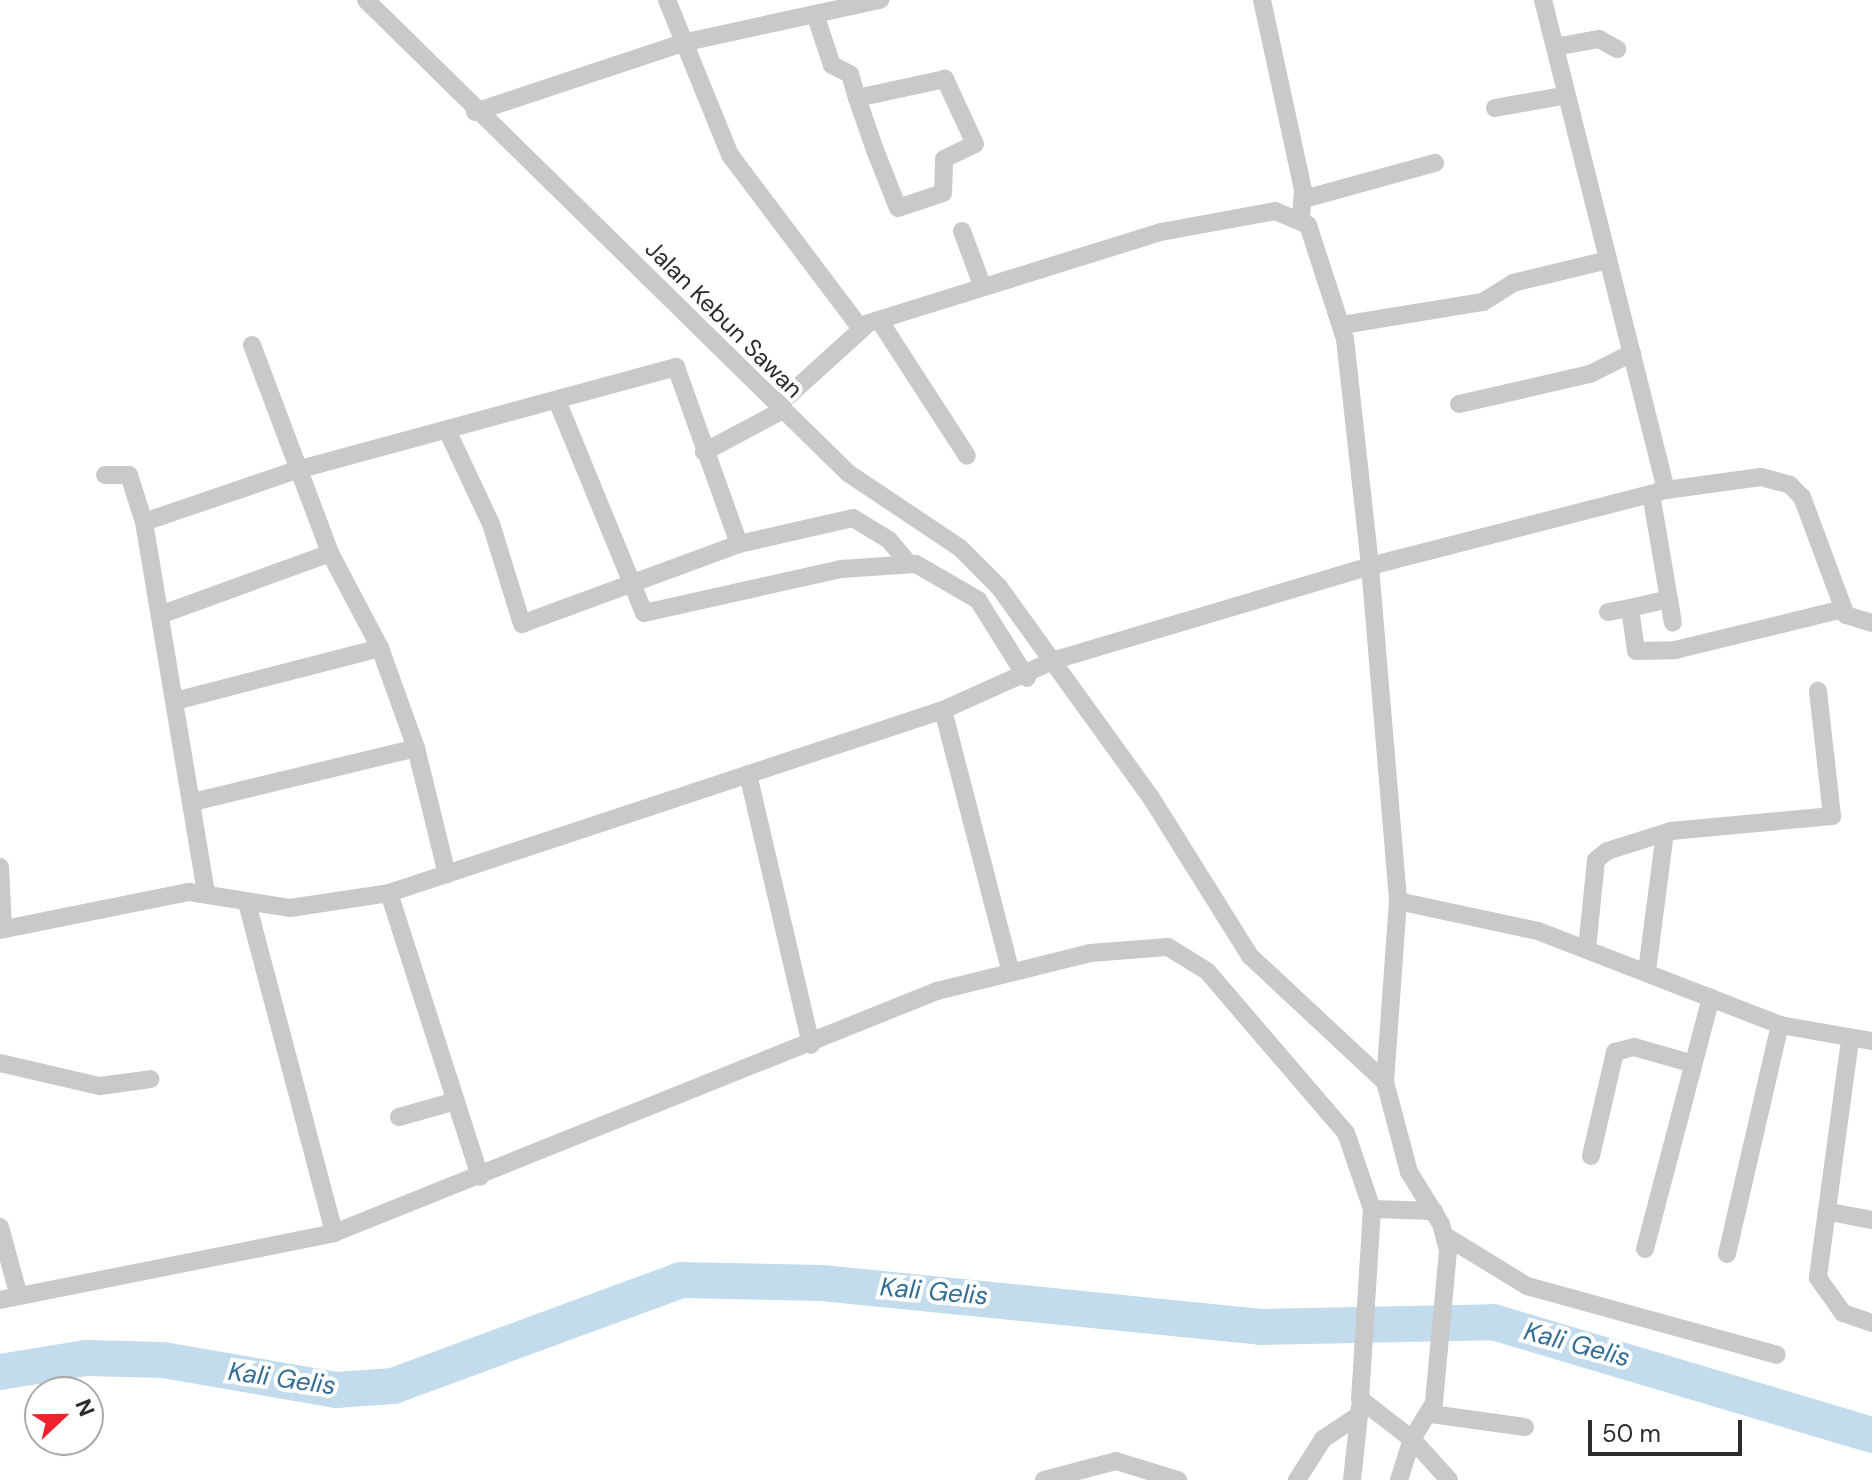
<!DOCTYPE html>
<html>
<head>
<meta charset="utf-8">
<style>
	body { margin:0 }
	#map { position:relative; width:1872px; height:1480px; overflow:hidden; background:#fff; font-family:"DM Sans",sans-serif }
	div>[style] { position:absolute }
	.river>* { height:36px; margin:-18px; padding:0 18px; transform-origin:18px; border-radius:18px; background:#c3dced }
	.street>* { height:18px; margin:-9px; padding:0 9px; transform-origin:9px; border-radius:9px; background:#c9c9c9 }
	span { translate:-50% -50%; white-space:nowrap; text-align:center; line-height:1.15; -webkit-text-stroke:8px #fff; paint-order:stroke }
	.street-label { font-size:24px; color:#2c2c2c }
	.water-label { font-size:26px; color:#356e94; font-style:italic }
	.north { position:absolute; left:24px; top:1376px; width:80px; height:80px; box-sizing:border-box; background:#fff; border:2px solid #ababab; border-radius:50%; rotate:68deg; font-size:22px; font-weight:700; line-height:32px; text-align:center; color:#2c2c2c }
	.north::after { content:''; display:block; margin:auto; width:28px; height:36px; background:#f1202e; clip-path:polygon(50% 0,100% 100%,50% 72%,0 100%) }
	.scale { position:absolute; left:1588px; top:1420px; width:154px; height:36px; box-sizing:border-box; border:4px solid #2c2c2c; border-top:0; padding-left:10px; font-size:24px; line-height:28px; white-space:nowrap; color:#2c2c2c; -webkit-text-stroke:6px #fff; paint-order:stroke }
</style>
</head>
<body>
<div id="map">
	<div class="river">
		<div style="left:0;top:1372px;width:87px;rotate:-9.2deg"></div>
		<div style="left:86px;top:1358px;width:77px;rotate:1.5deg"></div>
		<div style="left:163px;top:1360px;width:176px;rotate:9.8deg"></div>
		<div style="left:336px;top:1390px;width:57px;rotate:-4deg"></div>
		<div style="left:393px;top:1386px;width:307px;rotate:-20.2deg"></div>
		<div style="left:681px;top:1280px;width:141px;rotate:1.2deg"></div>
		<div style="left:822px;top:1283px;width:441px;rotate:5.7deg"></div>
		<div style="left:1261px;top:1327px;width:232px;rotate:-1.2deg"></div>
		<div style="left:1493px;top:1322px;width:395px;rotate:16.6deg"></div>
	</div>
	<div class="street">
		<div style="left:366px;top:0;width:675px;rotate:44.46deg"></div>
		<div style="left:848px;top:473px;width:135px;rotate:33.8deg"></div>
		<div style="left:960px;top:548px;width:55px;rotate:45deg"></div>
		<div style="left:999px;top:587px;width:258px;rotate:54.2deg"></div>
		<div style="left:1150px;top:796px;width:189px;rotate:58deg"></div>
		<div style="left:1250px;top:956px;width:185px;rotate:43deg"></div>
		<div style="left:667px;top:0;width:167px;rotate:67.9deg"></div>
		<div style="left:730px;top:155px;width:214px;rotate:53deg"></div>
		<div style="left:859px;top:326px;width:316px;rotate:-17.3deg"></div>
		<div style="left:1161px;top:232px;width:116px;rotate:-10.4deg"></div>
		<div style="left:1275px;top:211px;width:36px;rotate:23deg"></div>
		<div style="left:1308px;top:225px;width:120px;rotate:72deg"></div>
		<div style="left:1345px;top:339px;width:228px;rotate:83.7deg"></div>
		<div style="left:1370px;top:566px;width:336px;rotate:85.2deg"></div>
		<div style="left:1398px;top:901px;width:181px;rotate:94.1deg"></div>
		<div style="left:1385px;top:1082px;width:93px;rotate:75.1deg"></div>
		<div style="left:1409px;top:1172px;width:61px;rotate:58.4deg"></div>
		<div style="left:1441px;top:1224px;width:28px;rotate:75deg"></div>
		<div style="left:1448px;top:1251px;width:153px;rotate:95.3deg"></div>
		<div style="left:1434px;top:1403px;width:42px;rotate:121.4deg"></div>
		<div style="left:1412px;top:1439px;width:55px;rotate:47.9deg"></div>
		<div style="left:1262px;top:0;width:194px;rotate:77.8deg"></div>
		<div style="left:1303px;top:190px;width:26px;rotate:94deg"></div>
		<div style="left:1543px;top:0;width:505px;rotate:75.91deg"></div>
		<div style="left:815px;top:14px;width:54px;rotate:71.6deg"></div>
		<div style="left:832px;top:65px;width:20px;rotate:27deg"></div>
		<div style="left:850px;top:74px;width:25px;rotate:74deg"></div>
		<div style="left:857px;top:98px;width:55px;rotate:70.9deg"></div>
		<div style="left:875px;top:150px;width:62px;rotate:68.4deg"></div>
		<div style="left:898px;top:208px;width:47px;rotate:-18.4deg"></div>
		<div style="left:943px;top:193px;width:34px;rotate:-88deg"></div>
		<div style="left:944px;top:159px;width:34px;rotate:-26deg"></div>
		<div style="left:975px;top:144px;width:72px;rotate:-114.8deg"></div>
		<div style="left:945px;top:79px;width:90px;rotate:167.8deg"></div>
		<div style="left:1555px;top:47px;width:45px;rotate:-10.3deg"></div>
		<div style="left:1599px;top:39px;width:21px;rotate:29deg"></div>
		<div style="left:1495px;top:108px;width:73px;rotate:-10.2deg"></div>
		<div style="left:475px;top:112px;width:218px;rotate:-18.4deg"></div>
		<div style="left:682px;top:43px;width:203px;rotate:-12.3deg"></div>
		<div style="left:1304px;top:199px;width:136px;rotate:-15.4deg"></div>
		<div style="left:962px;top:231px;width:58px;rotate:69.7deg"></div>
		<div style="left:881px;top:323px;width:158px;rotate:57.1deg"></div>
		<div style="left:1342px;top:325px;width:143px;rotate:-9.3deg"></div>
		<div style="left:1483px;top:302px;width:36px;rotate:-32deg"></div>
		<div style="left:1513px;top:283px;width:98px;rotate:-13.6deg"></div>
		<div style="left:252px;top:345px;width:222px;rotate:69.4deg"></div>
		<div style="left:330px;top:553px;width:107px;rotate:62.2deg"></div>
		<div style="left:380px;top:648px;width:106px;rotate:70.2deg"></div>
		<div style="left:416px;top:748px;width:130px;rotate:76.2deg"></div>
		<div style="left:558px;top:403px;width:227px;rotate:67.7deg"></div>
		<div style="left:644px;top:613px;width:202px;rotate:-12.6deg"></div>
		<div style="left:841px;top:569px;width:75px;rotate:-3.8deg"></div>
		<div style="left:916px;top:564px;width:72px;rotate:30.1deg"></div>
		<div style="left:978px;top:600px;width:92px;rotate:57.9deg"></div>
		<div style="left:1459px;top:404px;width:134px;rotate:-12.9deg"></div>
		<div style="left:1590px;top:374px;width:47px;rotate:-26.6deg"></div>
		<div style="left:777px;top:406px;width:118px;rotate:-42.2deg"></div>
		<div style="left:704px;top:452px;width:87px;rotate:-28deg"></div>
		<div style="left:105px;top:475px;width:24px"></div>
		<div style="left:129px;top:475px;width:49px;rotate:72.3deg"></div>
		<div style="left:144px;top:522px;width:375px;rotate:80.5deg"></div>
		<div style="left:1651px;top:494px;width:107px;rotate:80.3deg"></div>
		<div style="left:1669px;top:599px;width:40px;rotate:167deg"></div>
		<div style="left:1630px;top:608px;width:43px;rotate:82.1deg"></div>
		<div style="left:1636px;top:651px;width:39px;rotate:-1deg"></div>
		<div style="left:1675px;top:650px;width:173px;rotate:-13.7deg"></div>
		<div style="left:144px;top:522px;width:162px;rotate:-18.8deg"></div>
		<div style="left:297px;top:470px;width:393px;rotate:-15.2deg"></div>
		<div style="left:676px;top:367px;width:188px;rotate:70.4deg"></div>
		<div style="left:739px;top:544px;width:231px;rotate:159.8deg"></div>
		<div style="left:522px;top:624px;width:105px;rotate:-107.2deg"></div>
		<div style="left:491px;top:524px;width:102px;rotate:-115.1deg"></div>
		<div style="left:739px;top:544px;width:117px;rotate:-12.8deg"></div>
		<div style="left:853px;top:518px;width:42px;rotate:31.4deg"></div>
		<div style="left:889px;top:540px;width:30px;rotate:50deg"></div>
		<div style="left:1669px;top:599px;width:24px;rotate:81deg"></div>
		<div style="left:1608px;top:612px;width:22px;rotate:-10deg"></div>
		<div style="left:160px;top:615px;width:181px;rotate:-20deg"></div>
		<div style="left:175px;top:701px;width:212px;rotate:-14.5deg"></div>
		<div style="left:943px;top:710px;width:268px;rotate:75.5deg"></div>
		<div style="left:748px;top:774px;width:278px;rotate:76.9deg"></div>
		<div style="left:193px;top:802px;width:229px;rotate:-13.6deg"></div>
		<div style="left:0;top:867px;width:61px;rotate:87.2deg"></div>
		<div style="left:389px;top:893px;width:298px;rotate:72.2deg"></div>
		<div style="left:1398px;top:901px;width:143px;rotate:12.1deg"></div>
		<div style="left:1538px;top:931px;width:260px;rotate:21.2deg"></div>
		<div style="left:1780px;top:1025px;width:93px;rotate:9.9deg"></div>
		<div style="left:247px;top:903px;width:341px;rotate:75.2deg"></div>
		<div style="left:0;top:930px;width:193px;rotate:-11.4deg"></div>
		<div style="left:189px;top:892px;width:102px;rotate:9deg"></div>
		<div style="left:290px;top:908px;width:100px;rotate:-8.6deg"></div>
		<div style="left:389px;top:893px;width:583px;rotate:-18.28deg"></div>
		<div style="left:943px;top:710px;width:123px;rotate:-24.1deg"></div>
		<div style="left:1055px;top:660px;width:329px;rotate:-16.6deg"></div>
		<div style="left:1370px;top:566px;width:306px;rotate:-14.4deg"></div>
		<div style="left:1666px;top:490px;width:96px;rotate:-7.8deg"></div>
		<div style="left:1761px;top:477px;width:30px;rotate:15deg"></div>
		<div style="left:1790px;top:485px;width:17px;rotate:45deg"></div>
		<div style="left:1802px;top:497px;width:126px;rotate:69.6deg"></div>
		<div style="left:1846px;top:615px;width:27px;rotate:17deg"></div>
		<div style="left:1587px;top:949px;width:89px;rotate:-84.2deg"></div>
		<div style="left:1596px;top:860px;width:14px;rotate:-39deg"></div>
		<div style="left:1607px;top:851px;width:67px;rotate:-17.4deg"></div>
		<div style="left:1671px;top:831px;width:162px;rotate:-5.3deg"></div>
		<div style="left:1832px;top:816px;width:126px;rotate:-96.4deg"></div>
		<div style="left:1647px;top:971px;width:139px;rotate:-82.6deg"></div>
		<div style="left:1850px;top:1040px;width:240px;rotate:97.7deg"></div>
		<div style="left:1818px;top:1278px;width:43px;rotate:54.5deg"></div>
		<div style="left:1843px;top:1313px;width:31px;rotate:19deg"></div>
		<div style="left:0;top:1063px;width:103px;rotate:13deg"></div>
		<div style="left:100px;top:1086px;width:51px;rotate:-7.8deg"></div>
		<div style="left:399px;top:1117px;width:59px;rotate:-15.7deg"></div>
		<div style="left:1591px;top:1156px;width:107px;rotate:-77deg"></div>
		<div style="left:1615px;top:1052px;width:20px;rotate:-15deg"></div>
		<div style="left:1634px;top:1047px;width:58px;rotate:15.9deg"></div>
		<div style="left:1372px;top:1209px;width:62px;rotate:1.8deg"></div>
		<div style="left:1830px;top:1212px;width:43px;rotate:10.8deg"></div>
		<div style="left:0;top:1227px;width:68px;rotate:74.7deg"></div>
		<div style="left:1447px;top:1237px;width:94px;rotate:31.5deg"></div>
		<div style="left:1527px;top:1286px;width:259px;rotate:15.4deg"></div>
		<div style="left:1645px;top:1249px;width:260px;rotate:-75.3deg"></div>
		<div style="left:1727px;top:1254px;width:235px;rotate:-77deg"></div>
		<div style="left:0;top:1300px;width:341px;rotate:-11.3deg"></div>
		<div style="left:334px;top:1233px;width:650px;rotate:-21.87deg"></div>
		<div style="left:937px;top:991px;width:158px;rotate:-13.9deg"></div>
		<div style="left:1090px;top:953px;width:78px;rotate:-4.4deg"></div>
		<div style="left:1168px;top:947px;width:46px;rotate:31.6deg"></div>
		<div style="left:1207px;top:971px;width:213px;rotate:49.4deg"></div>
		<div style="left:1346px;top:1133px;width:80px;rotate:71.1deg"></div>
		<div style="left:1372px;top:1209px;width:190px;rotate:93.6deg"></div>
		<div style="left:1360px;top:1399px;width:66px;rotate:37.6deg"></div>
		<div style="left:1412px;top:1439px;width:43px;rotate:107.6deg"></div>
		<div style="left:1431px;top:1414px;width:95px;rotate:7.9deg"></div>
		<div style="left:1044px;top:1480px;width:74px;rotate:-14.8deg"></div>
		<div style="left:1116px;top:1461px;width:65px;rotate:17deg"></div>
		<div style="left:1297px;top:1480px;width:49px;rotate:-57.6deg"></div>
		<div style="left:1323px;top:1439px;width:43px;rotate:-33.7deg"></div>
		<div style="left:1352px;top:1480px;width:74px;rotate:-83.8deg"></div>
	</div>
	<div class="street-label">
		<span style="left:724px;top:319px;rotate:45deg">Jalan Kebun Sawan</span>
	</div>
	<div class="water-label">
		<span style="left:934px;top:1292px;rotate:5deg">Kali Gelis</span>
		<span style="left:1577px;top:1345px;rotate:15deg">Kali Gelis</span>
		<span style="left:282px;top:1379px;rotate:8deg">Kali Gelis</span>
	</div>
	<div class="north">N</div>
	<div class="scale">50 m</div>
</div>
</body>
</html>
